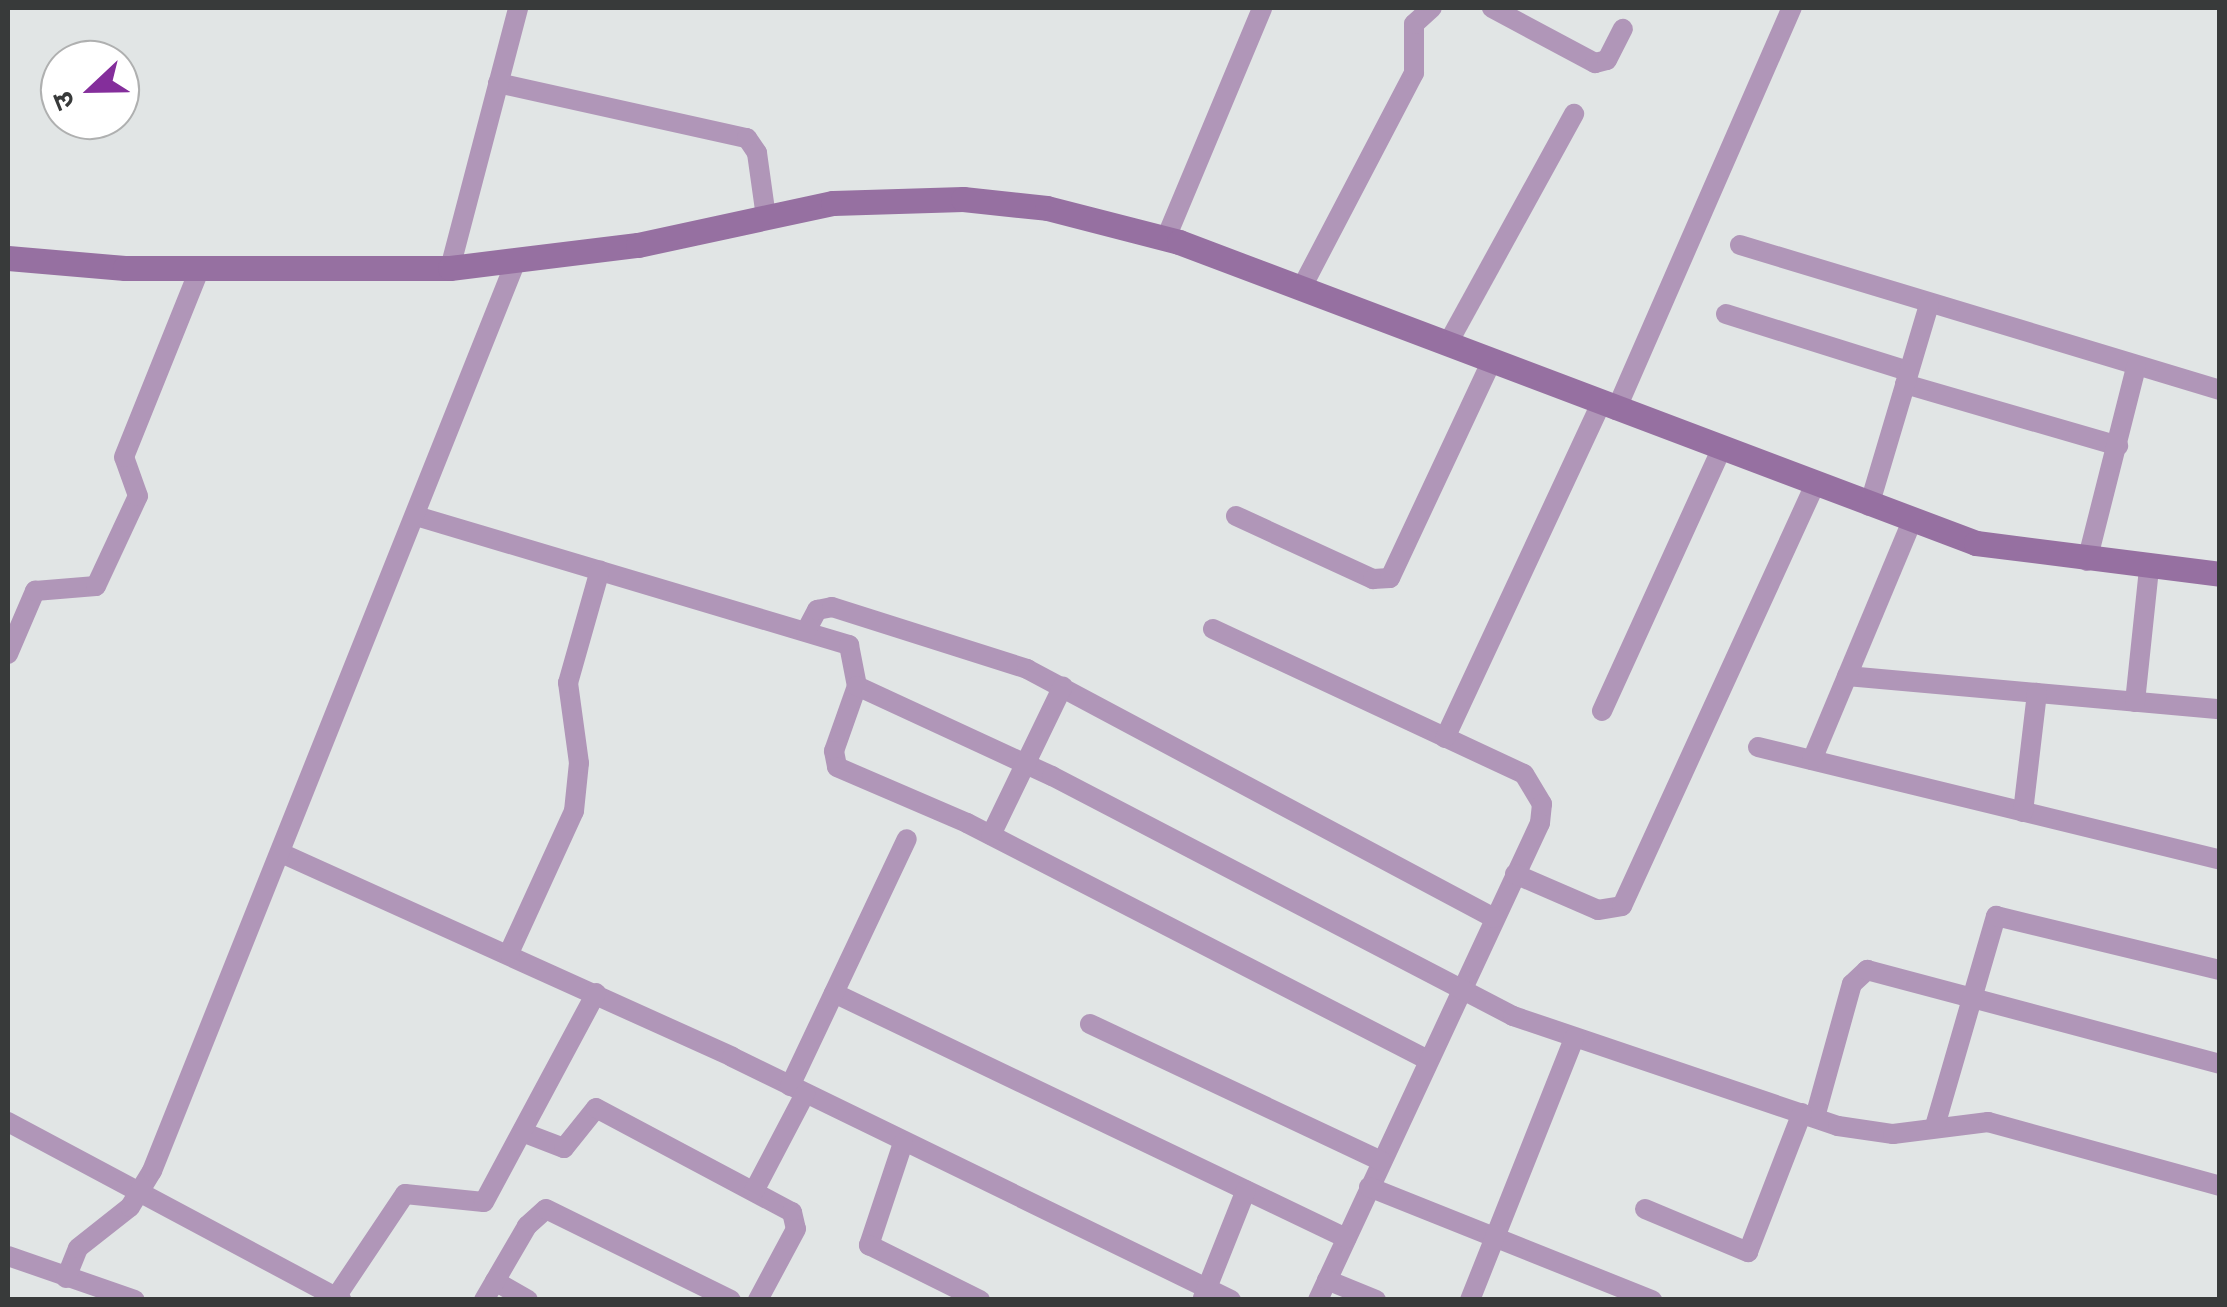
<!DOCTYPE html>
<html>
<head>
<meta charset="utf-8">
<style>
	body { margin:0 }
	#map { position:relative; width:2227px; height:1307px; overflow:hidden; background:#e1e5e5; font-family:"Fira Sans Condensed","Noto Sans Devanagari",sans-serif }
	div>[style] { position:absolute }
	.street>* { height:20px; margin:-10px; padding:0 10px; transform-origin:10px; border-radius:10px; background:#b096b8 }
	.secondary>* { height:25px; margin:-12.5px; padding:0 12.5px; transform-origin:12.5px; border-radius:12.5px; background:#9670a1 }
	span { translate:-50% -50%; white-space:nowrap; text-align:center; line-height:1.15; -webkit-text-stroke:10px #fff; paint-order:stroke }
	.frame { position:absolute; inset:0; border:10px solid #383a3a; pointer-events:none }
	.north { position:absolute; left:40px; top:40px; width:100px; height:100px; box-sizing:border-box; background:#fff; border:2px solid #afb0b0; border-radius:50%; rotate:248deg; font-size:28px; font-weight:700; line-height:40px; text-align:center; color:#383a3a }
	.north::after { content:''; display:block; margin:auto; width:35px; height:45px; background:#842e9b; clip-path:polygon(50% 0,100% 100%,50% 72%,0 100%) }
</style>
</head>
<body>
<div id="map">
	<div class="street">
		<div style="left:1492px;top:8px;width:117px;rotate:28.1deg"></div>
		<div style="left:1595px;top:63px;width:12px;rotate:-14deg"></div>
		<div style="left:1607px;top:60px;width:35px;rotate:-63deg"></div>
		<div style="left:498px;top:83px;width:255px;rotate:12.5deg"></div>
		<div style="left:747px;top:138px;width:18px;rotate:56deg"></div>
		<div style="left:757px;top:153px;width:65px;rotate:82deg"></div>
		<div style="left:1166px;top:238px;width:249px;rotate:-67.3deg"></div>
		<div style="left:1740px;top:245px;width:501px;rotate:16.81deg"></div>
		<div style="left:450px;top:268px;width:269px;rotate:-75.3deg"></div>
		<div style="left:1301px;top:289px;width:244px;rotate:-62.4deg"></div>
		<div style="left:1414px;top:73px;width:49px;rotate:-90deg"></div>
		<div style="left:1414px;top:24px;width:24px;rotate:-42deg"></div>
		<div style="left:1726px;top:314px;width:191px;rotate:17.4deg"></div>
		<div style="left:1447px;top:345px;width:264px;rotate:-61.2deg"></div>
		<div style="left:1905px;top:384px;width:222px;rotate:16.2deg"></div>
		<div style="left:1616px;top:410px;width:439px;rotate:-66.4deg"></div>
		<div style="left:1869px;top:506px;width:210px;rotate:-73.4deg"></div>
		<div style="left:416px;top:516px;width:452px;rotate:16.6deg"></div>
		<div style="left:849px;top:645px;width:42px;rotate:79deg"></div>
		<div style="left:857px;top:686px;width:69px;rotate:109.5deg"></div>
		<div style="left:834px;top:751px;width:16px;rotate:79deg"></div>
		<div style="left:837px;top:767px;width:142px;rotate:23.3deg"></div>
		<div style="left:967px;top:823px;width:518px;rotate:27.21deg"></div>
		<div style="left:1236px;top:516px;width:151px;rotate:24.7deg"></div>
		<div style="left:1373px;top:579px;width:17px;rotate:-3deg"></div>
		<div style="left:1390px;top:578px;width:238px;rotate:-64.9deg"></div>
		<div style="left:2087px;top:561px;width:200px;rotate:-75.8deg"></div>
		<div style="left:1213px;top:629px;width:343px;rotate:25deg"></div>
		<div style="left:1524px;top:774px;width:35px;rotate:59deg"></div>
		<div style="left:1542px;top:804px;width:19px;rotate:96deg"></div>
		<div style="left:1540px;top:823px;width:526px;rotate:114.96deg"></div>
		<div style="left:806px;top:631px;width:24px;rotate:-62deg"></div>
		<div style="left:817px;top:610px;width:15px;rotate:-11deg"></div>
		<div style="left:832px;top:607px;width:205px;rotate:17.6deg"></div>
		<div style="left:1027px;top:669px;width:529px;rotate:28.07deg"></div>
		<div style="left:8px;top:654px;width:69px;rotate:-66.8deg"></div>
		<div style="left:35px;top:591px;width:61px;rotate:-4.7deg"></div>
		<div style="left:96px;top:586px;width:99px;rotate:-65deg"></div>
		<div style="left:138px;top:496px;width:41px;rotate:-109.7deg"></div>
		<div style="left:124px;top:457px;width:204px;rotate:-68.1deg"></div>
		<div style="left:1847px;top:676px;width:374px;rotate:5.1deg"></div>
		<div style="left:857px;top:686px;width:215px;rotate:24.8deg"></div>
		<div style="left:1052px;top:776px;width:520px;rotate:27.5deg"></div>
		<div style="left:1513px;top:1016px;width:343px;rotate:18.7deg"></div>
		<div style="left:1838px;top:1126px;width:56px;rotate:8.3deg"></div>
		<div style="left:1893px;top:1134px;width:96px;rotate:-7.2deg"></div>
		<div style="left:1988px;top:1122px;width:241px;rotate:15.4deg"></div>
		<div style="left:2135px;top:702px;width:135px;rotate:-84deg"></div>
		<div style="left:1602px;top:711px;width:287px;rotate:-65.5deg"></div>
		<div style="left:1445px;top:738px;width:369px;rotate:-65deg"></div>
		<div style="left:1758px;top:747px;width:476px;rotate:13.7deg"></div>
		<div style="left:1812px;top:760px;width:259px;rotate:-67.3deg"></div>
		<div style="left:2023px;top:812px;width:120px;rotate:-83.3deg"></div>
		<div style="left:991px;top:835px;width:165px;rotate:-64.2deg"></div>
		<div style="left:281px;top:853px;width:495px;rotate:24.3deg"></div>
		<div style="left:732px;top:1057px;width:555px;rotate:25.96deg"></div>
		<div style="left:1515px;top:874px;width:90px;rotate:23.4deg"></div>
		<div style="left:1598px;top:910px;width:24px;rotate:-9deg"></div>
		<div style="left:1622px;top:906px;width:463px;rotate:-65.4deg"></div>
		<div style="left:509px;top:953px;width:156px;rotate:-65.4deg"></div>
		<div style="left:574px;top:811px;width:48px;rotate:-84.1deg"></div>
		<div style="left:579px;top:763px;width:81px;rotate:-97.8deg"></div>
		<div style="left:568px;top:683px;width:117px;rotate:-74.2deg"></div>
		<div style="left:834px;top:993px;width:568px;rotate:25.57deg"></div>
		<div style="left:1090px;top:1024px;width:322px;rotate:25.2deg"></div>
		<div style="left:790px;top:1086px;width:273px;rotate:-64.7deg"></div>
		<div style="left:1815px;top:1117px;width:138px;rotate:-74.5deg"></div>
		<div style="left:1852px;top:984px;width:21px;rotate:-43deg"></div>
		<div style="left:1867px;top:970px;width:365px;rotate:14.9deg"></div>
		<div style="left:8px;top:1122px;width:378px;rotate:28.1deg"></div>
		<div style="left:1935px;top:1126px;width:219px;rotate:-73.8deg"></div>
		<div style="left:1996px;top:916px;width:230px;rotate:13.6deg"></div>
		<div style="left:522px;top:1132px;width:45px;rotate:20.9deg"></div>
		<div style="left:564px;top:1148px;width:51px;rotate:-51.3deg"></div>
		<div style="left:596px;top:1108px;width:222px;rotate:28deg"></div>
		<div style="left:792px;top:1212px;width:17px;rotate:77deg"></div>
		<div style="left:796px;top:1229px;width:81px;rotate:118.2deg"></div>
		<div style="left:903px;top:1143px;width:108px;rotate:108.4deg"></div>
		<div style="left:869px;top:1245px;width:124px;rotate:26.4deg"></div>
		<div style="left:1369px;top:1187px;width:305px;rotate:21.8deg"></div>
		<div style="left:754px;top:1191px;width:110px;rotate:-62.3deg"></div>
		<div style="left:1645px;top:1209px;width:112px;rotate:22.7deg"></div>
		<div style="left:1748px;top:1252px;width:149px;rotate:-68.8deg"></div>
		<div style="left:8px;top:1256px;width:134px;rotate:19.1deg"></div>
		<div style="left:66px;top:1278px;width:32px;rotate:-68deg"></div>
		<div style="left:78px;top:1248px;width:66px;rotate:-38.3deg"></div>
		<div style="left:130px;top:1207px;width:42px;rotate:-58.6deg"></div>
		<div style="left:152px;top:1171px;width:980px;rotate:-68.2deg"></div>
		<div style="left:1327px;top:1280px;width:53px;rotate:22.2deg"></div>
		<div style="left:495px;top:1281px;width:38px;rotate:30deg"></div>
		<div style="left:336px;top:1297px;width:124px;rotate:-56.2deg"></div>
		<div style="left:405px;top:1194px;width:79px;rotate:5.8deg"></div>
		<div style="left:484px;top:1202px;width:237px;rotate:-61.8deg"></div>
		<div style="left:1203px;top:1298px;width:116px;rotate:-68.3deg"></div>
		<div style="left:484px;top:1300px;width:86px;rotate:-59.8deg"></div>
		<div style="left:527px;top:1226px;width:25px;rotate:-42deg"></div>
		<div style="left:546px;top:1209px;width:206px;rotate:26.2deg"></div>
		<div style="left:1470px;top:1300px;width:282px;rotate:-68.3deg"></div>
	</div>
	<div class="secondary">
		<div style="left:8px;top:258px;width:117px;rotate:4.9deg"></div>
		<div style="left:125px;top:268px;width:325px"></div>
		<div style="left:450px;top:268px;width:189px;rotate:-7deg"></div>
		<div style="left:638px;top:245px;width:199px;rotate:-12.2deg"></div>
		<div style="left:833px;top:203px;width:130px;rotate:-1.8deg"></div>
		<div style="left:963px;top:199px;width:84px;rotate:6.1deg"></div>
		<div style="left:1047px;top:208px;width:136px;rotate:14.4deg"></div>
		<div style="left:1179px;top:242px;width:852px;rotate:20.69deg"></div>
		<div style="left:1976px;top:543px;width:246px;rotate:7.2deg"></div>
	</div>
	<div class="frame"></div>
	<div class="north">उ</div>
</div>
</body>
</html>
